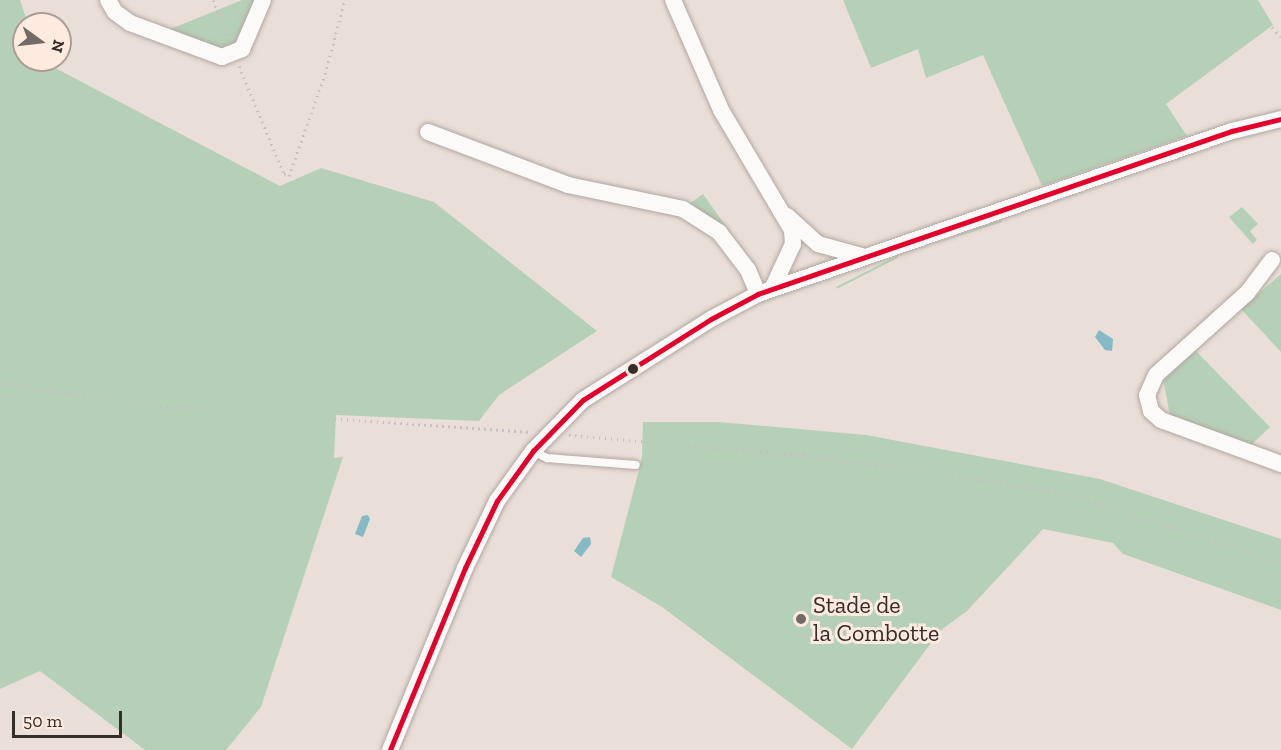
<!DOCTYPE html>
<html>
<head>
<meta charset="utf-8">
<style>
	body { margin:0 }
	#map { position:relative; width:1281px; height:750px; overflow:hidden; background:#eadfd8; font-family:"Zilla Slab",serif }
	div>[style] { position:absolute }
	.green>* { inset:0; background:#b6d0b7; transform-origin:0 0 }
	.water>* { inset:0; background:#85bac4 }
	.path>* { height:3px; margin-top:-1.5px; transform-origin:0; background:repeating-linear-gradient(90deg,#c5c1c0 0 1.5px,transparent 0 6px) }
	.roads { filter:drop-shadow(0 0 2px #b0a7a2) drop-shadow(0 0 2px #b0a7a2) }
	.lane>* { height:8px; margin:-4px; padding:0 4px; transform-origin:4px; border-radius:4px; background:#fcfaf9 }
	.street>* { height:16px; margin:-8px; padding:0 8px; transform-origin:8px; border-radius:8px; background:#fcfaf9 }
	.bus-1>* { height:4.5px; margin:-2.25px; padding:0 2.25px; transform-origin:2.25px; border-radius:2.25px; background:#e4002b }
	.dots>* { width:16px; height:16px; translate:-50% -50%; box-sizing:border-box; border:3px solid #feeade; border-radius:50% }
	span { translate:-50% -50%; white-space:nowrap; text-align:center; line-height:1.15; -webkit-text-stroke:6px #feeade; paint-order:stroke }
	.poi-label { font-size:24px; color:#342d28 }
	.left { translate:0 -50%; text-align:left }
	.north { position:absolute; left:12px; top:12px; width:60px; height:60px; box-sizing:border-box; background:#feeade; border:2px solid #ad9e95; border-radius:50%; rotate:105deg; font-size:16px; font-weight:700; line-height:24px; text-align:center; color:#342d28 }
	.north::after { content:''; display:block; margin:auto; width:21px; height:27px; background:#746b66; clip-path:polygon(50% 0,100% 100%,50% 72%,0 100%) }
	.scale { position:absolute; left:12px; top:711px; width:110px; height:27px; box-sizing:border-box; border:3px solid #342d28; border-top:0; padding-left:8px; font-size:18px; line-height:21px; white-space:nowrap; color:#342d28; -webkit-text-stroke:4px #feeade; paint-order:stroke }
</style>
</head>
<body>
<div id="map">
	<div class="green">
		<div style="clip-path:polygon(0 0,20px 0,28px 24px,24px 24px,24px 60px,40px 60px,280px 186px,321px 168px,434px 202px,597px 331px,499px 395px,479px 421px,336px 415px,334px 458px,343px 457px,261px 707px,226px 750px,145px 750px,40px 671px,0 689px)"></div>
		<div style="clip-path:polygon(242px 0,255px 0,234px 45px,221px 48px,168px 30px)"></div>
		<div style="clip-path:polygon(843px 0,1258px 0,1273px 25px,1166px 104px,1187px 136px,1042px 186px,983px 55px,926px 78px,918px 49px,871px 68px)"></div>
		<div style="clip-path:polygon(703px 194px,760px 274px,720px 224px,689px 204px)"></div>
		<div style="clip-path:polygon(1242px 207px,1258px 224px,1250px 231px,1257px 240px,1253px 244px,1229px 217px)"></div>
		<div style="clip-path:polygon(1001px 220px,1002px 222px,934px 244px)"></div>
		<div style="left:897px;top:256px;width:2px;height:68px;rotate:63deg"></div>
		<div style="clip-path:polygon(1281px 274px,1281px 352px,1241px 309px)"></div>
		<div style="clip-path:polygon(1195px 350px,1270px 427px,1251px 445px,1170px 416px,1163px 378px)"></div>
		<div style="clip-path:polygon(643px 422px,719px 422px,866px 435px,1100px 479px,1281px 539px,1281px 610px,1123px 554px,1113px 543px,1043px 529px,967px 611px,940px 631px,852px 749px,662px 607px,611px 577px,642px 458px)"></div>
	</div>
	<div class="water">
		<div style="clip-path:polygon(1099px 330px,1113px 339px,1112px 351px,1105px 350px,1095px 337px)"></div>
		<div style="clip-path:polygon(368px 515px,370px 519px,363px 537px,355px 534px,362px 516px)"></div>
		<div style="clip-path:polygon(583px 538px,590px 537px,591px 544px,581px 557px,574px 551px)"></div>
	</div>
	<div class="path">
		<div style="left:213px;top:0;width:43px;rotate:68.2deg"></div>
		<div style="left:1272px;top:27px;width:13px;rotate:48deg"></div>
		<div style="left:239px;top:66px;width:117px;rotate:67.4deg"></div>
		<div style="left:284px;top:174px;width:5px;rotate:22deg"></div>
		<div style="left:289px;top:176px;width:108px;rotate:-70.6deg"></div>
		<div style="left:325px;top:74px;width:77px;rotate:-74.9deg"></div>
		<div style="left:0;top:383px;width:181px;rotate:8deg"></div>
		<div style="left:179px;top:408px;width:352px;rotate:3.9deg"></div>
		<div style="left:569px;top:435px;width:236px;rotate:4.9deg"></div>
		<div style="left:804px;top:455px;width:252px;rotate:8deg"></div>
		<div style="left:1054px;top:490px;width:197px;rotate:17.7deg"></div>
		<div style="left:1242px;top:550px;width:42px;rotate:22.3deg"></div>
	</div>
	<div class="roads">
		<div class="lane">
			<div style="left:533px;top:451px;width:16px;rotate:27deg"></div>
			<div style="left:547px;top:458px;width:89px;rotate:4.5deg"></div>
		</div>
		<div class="street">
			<div style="left:108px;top:0;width:14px;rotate:60deg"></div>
			<div style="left:115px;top:12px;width:19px;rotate:36deg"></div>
			<div style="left:130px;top:23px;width:98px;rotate:20.3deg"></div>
			<div style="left:222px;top:57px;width:22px;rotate:-22deg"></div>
			<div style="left:242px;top:49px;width:53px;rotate:-66.8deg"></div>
			<div style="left:673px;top:0;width:120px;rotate:66.4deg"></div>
			<div style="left:721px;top:110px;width:139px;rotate:59.4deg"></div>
			<div style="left:792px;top:230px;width:14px;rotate:86deg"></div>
			<div style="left:793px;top:244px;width:50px;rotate:115deg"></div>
			<div style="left:428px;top:132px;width:150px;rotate:20.7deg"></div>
			<div style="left:568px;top:185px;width:117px;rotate:11.8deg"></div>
			<div style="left:683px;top:209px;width:43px;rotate:32.6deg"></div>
			<div style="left:719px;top:232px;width:48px;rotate:52.7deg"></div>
			<div style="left:748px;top:270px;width:26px;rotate:67deg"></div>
			<div style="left:787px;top:216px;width:42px;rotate:42.1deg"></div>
			<div style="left:818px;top:244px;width:46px;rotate:15.3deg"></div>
			<div style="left:1272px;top:260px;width:41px;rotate:127.1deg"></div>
			<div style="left:1247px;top:293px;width:122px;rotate:138deg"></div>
			<div style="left:1156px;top:375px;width:22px;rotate:114deg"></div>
			<div style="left:1147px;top:395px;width:16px;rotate:76deg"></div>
			<div style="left:1151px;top:411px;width:13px;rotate:42deg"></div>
			<div style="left:1161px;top:420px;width:128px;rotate:20.1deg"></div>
			<div style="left:390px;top:750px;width:197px;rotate:-67.6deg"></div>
			<div style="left:465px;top:568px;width:74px;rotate:-64.5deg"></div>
			<div style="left:497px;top:501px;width:62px;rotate:-54.2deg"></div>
			<div style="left:533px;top:451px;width:71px;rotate:-45.6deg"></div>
			<div style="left:583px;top:400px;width:151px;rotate:-32.3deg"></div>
			<div style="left:711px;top:319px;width:53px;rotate:-28deg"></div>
			<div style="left:758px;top:294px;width:501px;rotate:-18.98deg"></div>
			<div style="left:1232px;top:131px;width:50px;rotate:-13.8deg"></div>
		</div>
	</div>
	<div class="bus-1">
		<div style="left:390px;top:750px;width:197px;rotate:-67.6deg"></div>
		<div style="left:465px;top:568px;width:74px;rotate:-64.5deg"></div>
		<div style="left:497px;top:501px;width:62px;rotate:-54.2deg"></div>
		<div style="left:533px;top:451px;width:71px;rotate:-45.6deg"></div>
		<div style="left:583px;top:400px;width:151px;rotate:-32.3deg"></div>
		<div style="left:711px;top:319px;width:53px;rotate:-28deg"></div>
		<div style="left:758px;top:294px;width:501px;rotate:-18.98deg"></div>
		<div style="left:1232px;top:131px;width:50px;rotate:-13.8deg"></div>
	</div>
	<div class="dots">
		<div style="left:633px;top:369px;background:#342d28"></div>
		<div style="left:801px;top:619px;background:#746b66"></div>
	</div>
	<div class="poi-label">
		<span class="left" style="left:813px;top:619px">Stade de<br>la Combotte</span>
	</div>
	<div class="north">N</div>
	<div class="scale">50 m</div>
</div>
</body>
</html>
